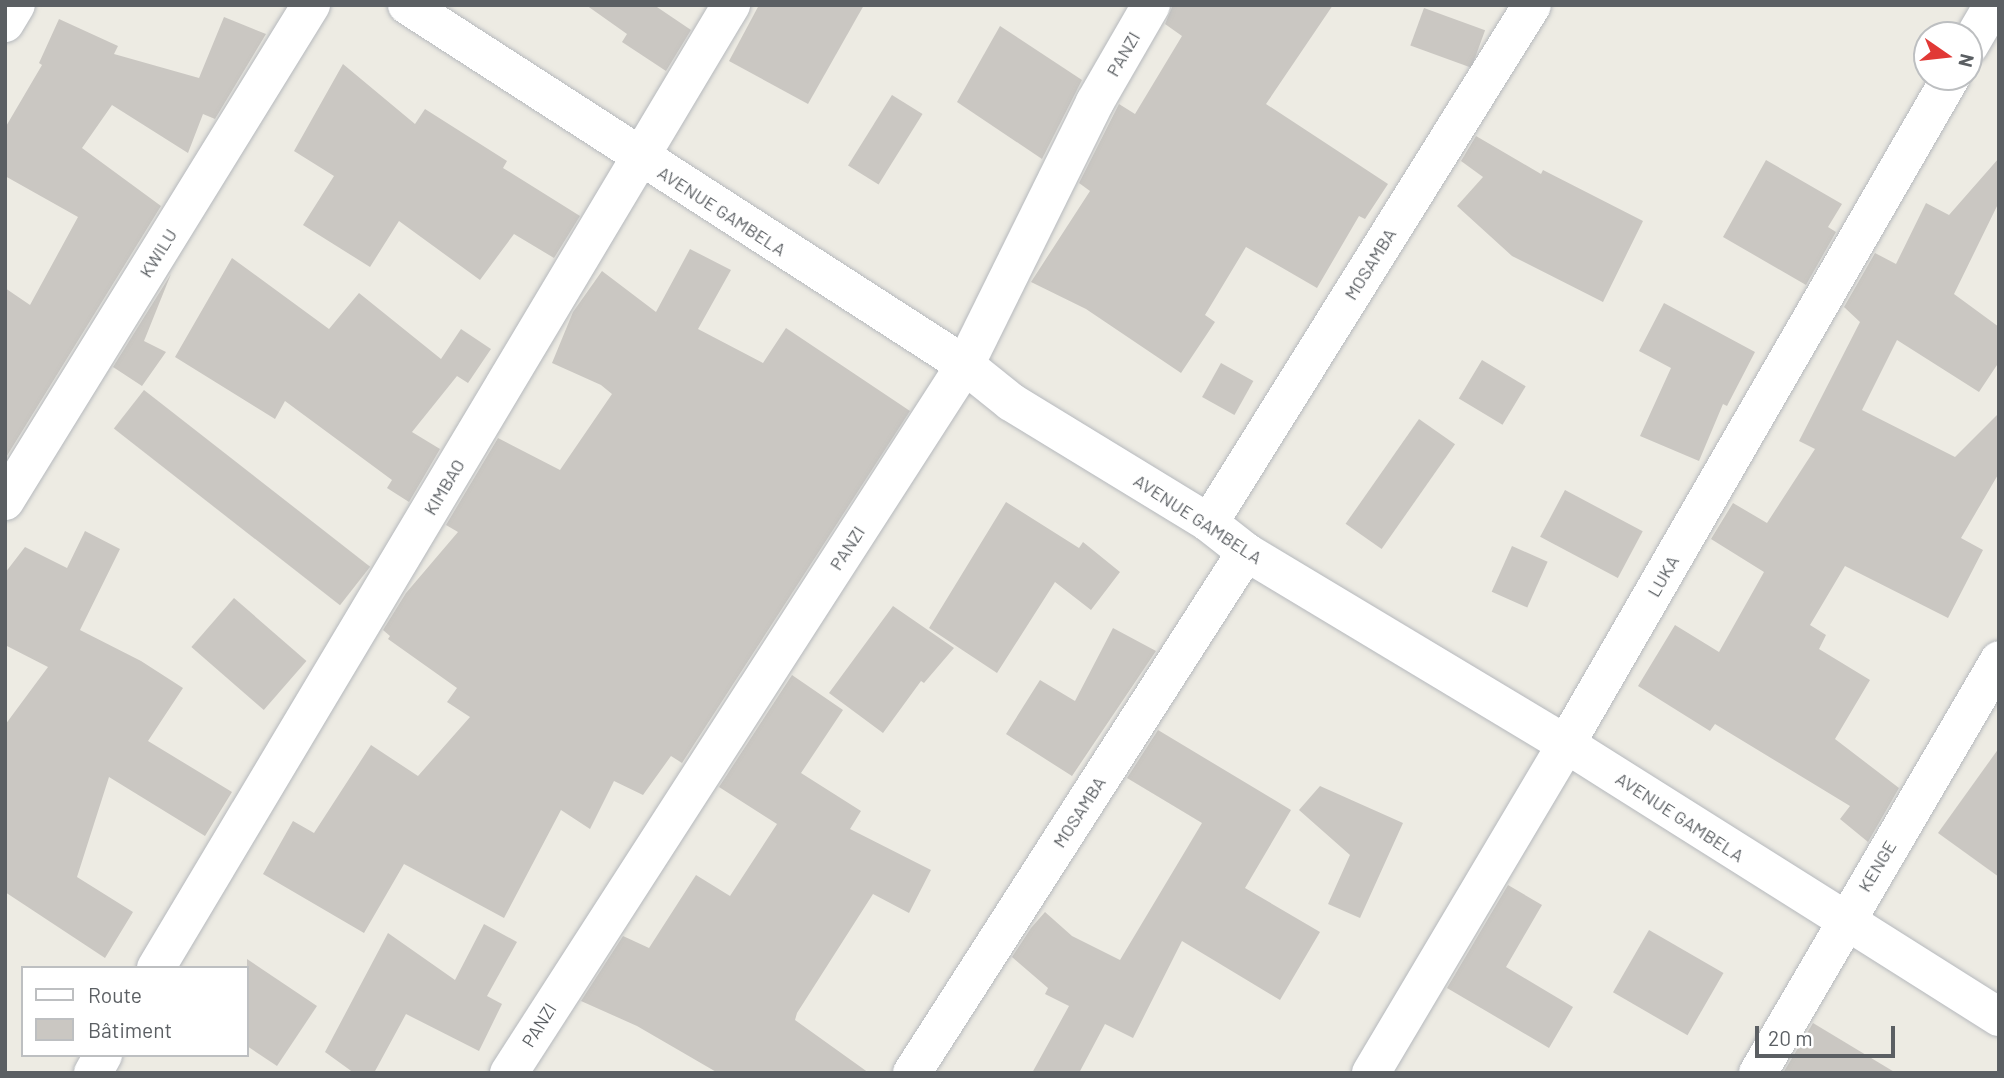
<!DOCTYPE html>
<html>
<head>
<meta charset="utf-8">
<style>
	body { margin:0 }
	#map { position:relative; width:2004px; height:1078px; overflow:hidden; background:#edebe3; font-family:Barlow,sans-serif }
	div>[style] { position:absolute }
	.building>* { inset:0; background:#cac7c2; transform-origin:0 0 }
	.roads { filter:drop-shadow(0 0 2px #b6b9bd) drop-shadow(0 0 2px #b6b9bd) }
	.street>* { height:38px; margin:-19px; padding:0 19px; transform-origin:19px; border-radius:19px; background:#fff }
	span { translate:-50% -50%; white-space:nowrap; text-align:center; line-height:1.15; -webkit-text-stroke:6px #fff; paint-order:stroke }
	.street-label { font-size:18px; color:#5b5f63 }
	.frame { position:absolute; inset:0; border:7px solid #5b5f63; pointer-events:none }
	.legend { position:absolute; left:21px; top:966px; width:228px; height:91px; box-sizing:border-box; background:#fff; border:2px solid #bdbfc1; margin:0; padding:9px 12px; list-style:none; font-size:21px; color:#5b5f63 }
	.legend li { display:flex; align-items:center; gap:14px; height:35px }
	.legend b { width:35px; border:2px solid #bdbfc1 }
	.north { position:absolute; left:1913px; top:21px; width:70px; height:70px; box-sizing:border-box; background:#fff; border:2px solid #bdbfc1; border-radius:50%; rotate:104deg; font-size:19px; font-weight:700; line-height:28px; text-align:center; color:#5b5f63 }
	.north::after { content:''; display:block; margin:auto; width:24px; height:32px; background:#e13936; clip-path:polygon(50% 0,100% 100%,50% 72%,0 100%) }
	.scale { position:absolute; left:1755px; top:1026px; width:140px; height:32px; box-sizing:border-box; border:4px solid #5b5f63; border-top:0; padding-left:9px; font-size:21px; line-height:24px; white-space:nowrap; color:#5b5f63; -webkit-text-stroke:5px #fff; paint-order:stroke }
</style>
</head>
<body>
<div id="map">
	<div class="building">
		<div style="clip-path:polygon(586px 5px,654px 5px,691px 30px,666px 71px,622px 42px,627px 34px)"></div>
		<div style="clip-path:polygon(759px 5px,864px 5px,808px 104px,729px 61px)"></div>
		<div style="clip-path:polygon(1173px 5px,1333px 5px,1266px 104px,1388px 184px,1365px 219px,1359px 216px,1317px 288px,1246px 247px,1205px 315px,1215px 322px,1181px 373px,1086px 309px,1031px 282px,1090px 191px,1079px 183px,1119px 104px,1135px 114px,1182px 36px,1165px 24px)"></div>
		<div style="left:1424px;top:8px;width:65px;height:40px;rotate:20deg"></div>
		<div style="clip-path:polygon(224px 17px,266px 34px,215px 119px,203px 114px,188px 153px,112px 105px,82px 148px,161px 206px,5px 459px,5px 288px,30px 305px,78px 217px,5px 176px,5px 128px,42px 65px,39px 63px,59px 19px,118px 46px,114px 54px,199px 78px)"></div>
		<div style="clip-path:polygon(1000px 26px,1082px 80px,1042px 159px,957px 102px)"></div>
		<div style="clip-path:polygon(343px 64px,415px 124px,425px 109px,507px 161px,503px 168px,580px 216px,554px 258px,514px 234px,480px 280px,399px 221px,370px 267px,303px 225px,334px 176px,294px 151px)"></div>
		<div style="left:892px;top:95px;width:36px;height:83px;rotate:32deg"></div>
		<div style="clip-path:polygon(1476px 136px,1541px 174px,1543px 170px,1643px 221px,1603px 302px,1512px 256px,1457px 206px,1483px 177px,1461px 161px)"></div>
		<div style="clip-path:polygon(1999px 158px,1999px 202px,1954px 294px,1999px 327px,1999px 362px,1979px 392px,1897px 340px,1862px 410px,1955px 457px,1999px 413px,1999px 473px,1961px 538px,1983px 550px,1948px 618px,1845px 566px,1810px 625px,1826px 635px,1819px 649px,1870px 680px,1835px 739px,1899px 788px,1868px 842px,1840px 819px,1850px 806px,1715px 724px,1710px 731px,1638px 686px,1675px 625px,1719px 652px,1764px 572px,1711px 539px,1733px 503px,1767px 523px,1815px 449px,1799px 441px,1860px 322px,1844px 307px,1875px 253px,1896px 264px,1926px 203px,1949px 215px)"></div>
		<div style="clip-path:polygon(1766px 160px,1842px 204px,1828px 227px,1836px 232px,1806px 285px,1723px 237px)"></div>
		<div style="clip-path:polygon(690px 249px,731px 270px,698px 329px,763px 363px,786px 328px,910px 411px,682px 763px,671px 756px,643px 795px,614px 781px,590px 829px,561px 810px,504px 918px,404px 864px,364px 933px,263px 874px,293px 821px,314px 833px,371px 745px,418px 776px,470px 717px,447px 702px,457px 688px,388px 639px,390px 636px,383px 630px,406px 593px,458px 532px,446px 525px,498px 438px,560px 470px,612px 394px,601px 385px,552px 363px,573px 312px,602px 271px,656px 312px)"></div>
		<div style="clip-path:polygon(232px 258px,329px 329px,359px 293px,441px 359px,461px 329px,491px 349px,468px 383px,457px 376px,412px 432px,440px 449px,409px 502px,387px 488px,392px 480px,285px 401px,275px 419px,175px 357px)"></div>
		<div style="clip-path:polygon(171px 274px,144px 341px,166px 352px,142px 386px,113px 367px)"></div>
		<div style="clip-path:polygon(1664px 303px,1755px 352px,1727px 406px,1723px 404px,1699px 461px,1640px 436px,1671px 368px,1639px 351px)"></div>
		<div style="left:1482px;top:360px;width:51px;height:45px;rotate:31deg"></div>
		<div style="left:1221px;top:363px;width:37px;height:39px;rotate:29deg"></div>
		<div style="left:144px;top:390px;width:287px;height:49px;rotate:38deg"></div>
		<div style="left:1419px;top:419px;width:44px;height:128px;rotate:35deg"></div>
		<div style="left:1565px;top:490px;width:88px;height:53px;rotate:28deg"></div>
		<div style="clip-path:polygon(1006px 502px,1079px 548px,1083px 542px,1120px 572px,1091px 610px,1055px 582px,997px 673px,929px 628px)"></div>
		<div style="clip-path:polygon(85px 531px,120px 549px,80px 630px,141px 661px,183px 688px,148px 741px,232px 792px,205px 836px,109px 777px,77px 877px,133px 912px,105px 958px,5px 892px,5px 725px,48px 667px,5px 645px,5px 573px,25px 547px,67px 568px)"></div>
		<div style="left:1512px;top:546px;width:39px;height:50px;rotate:24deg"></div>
		<div style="left:234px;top:598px;width:96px;height:65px;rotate:41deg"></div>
		<div style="clip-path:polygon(893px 606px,954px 648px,924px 683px,921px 681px,883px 733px,829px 693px)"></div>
		<div style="clip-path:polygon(1113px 628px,1156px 651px,1072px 776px,1006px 734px,1040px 680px,1075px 701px)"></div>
		<div style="clip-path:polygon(792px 675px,843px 710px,801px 773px,861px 811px,850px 829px,931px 870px,909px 913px,873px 894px,797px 1013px,795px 1020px,869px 1073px,718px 1073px,637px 1026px,581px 1001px,623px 936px,649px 948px,696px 875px,730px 896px,777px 824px,719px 787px)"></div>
		<div style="clip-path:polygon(1158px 730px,1291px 810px,1245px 888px,1320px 932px,1280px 1000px,1182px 941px,1133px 1038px,1105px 1024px,1079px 1073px,1032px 1073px,1069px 1006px,1045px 994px,1048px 988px,1012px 957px,1031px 928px,1045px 912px,1072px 936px,1120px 960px,1202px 823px,1127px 778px)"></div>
		<div style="clip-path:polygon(1999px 748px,1999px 877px,1938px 833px)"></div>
		<div style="clip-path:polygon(1320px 786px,1403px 823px,1360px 918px,1328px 904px,1350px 855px,1299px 810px)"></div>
		<div style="clip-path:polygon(1508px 885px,1542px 905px,1506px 967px,1573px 1007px,1549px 1048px,1447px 988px)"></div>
		<div style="clip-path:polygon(484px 924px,517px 942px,487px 996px,502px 1004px,479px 1051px,406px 1014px,374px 1073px,354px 1073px,325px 1052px,388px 933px,455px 980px)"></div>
		<div style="left:1649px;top:930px;width:86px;height:72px;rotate:30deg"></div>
		<div style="clip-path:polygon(247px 959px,317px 1006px,277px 1066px,247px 1046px)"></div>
		<div style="clip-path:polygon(1813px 1023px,1896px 1073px,1783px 1073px)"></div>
	</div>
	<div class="roads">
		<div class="street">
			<div style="left:407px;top:5px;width:664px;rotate:32.83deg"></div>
			<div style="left:965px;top:365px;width:59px;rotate:38.8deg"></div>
			<div style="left:1011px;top:402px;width:232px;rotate:31.4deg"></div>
			<div style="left:1209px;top:523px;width:47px;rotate:38.1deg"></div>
			<div style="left:1246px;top:552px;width:373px;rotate:31deg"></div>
			<div style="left:1566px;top:744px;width:512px;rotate:32.23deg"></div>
			<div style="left:5px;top:23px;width:21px;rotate:-59deg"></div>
			<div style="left:1969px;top:46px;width:48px;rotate:-59.7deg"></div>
			<div style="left:5px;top:501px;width:583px;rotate:-58.33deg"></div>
			<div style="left:1209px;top:523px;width:610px;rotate:-58.05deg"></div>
			<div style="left:156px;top:968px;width:1122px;rotate:-59.16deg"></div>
			<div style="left:93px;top:1073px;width:21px;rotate:-61deg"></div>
			<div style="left:509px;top:1073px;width:842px;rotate:-57.22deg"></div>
			<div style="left:965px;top:365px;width:293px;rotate:-63.7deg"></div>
			<div style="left:1095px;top:102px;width:112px;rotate:-60deg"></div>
			<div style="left:912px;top:1073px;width:619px;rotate:-57.34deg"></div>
			<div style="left:1371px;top:1073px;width:382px;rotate:-59.3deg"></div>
			<div style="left:1566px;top:744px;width:770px;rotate:-60.01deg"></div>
			<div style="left:1758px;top:1073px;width:478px;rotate:-59.7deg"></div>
		</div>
	</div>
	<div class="street-label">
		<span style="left:1123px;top:54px;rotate:-60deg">PANZI</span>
		<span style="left:722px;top:211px;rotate:33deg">AVENUE GAMBELA</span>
		<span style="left:158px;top:253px;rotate:-58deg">KWILU</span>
		<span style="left:1370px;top:264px;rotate:-58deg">MOSAMBA</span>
		<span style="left:444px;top:487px;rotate:-59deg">KIMBAO</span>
		<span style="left:1198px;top:519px;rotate:33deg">AVENUE GAMBELA</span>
		<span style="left:847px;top:548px;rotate:-57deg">PANZI</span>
		<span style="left:1663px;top:576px;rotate:-60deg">LUKA</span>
		<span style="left:1079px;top:812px;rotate:-57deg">MOSAMBA</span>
		<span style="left:1680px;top:817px;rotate:33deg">AVENUE GAMBELA</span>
		<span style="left:1877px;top:866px;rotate:-59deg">KENGE</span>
		<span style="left:539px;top:1025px;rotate:-58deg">PANZI</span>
	</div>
	<div class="frame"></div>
	<ul class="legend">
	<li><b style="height:9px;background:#fff"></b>Route</li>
	<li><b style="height:19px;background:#cac7c2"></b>Bâtiment</li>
	</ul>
	<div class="north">N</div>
	<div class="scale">20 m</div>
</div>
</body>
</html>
